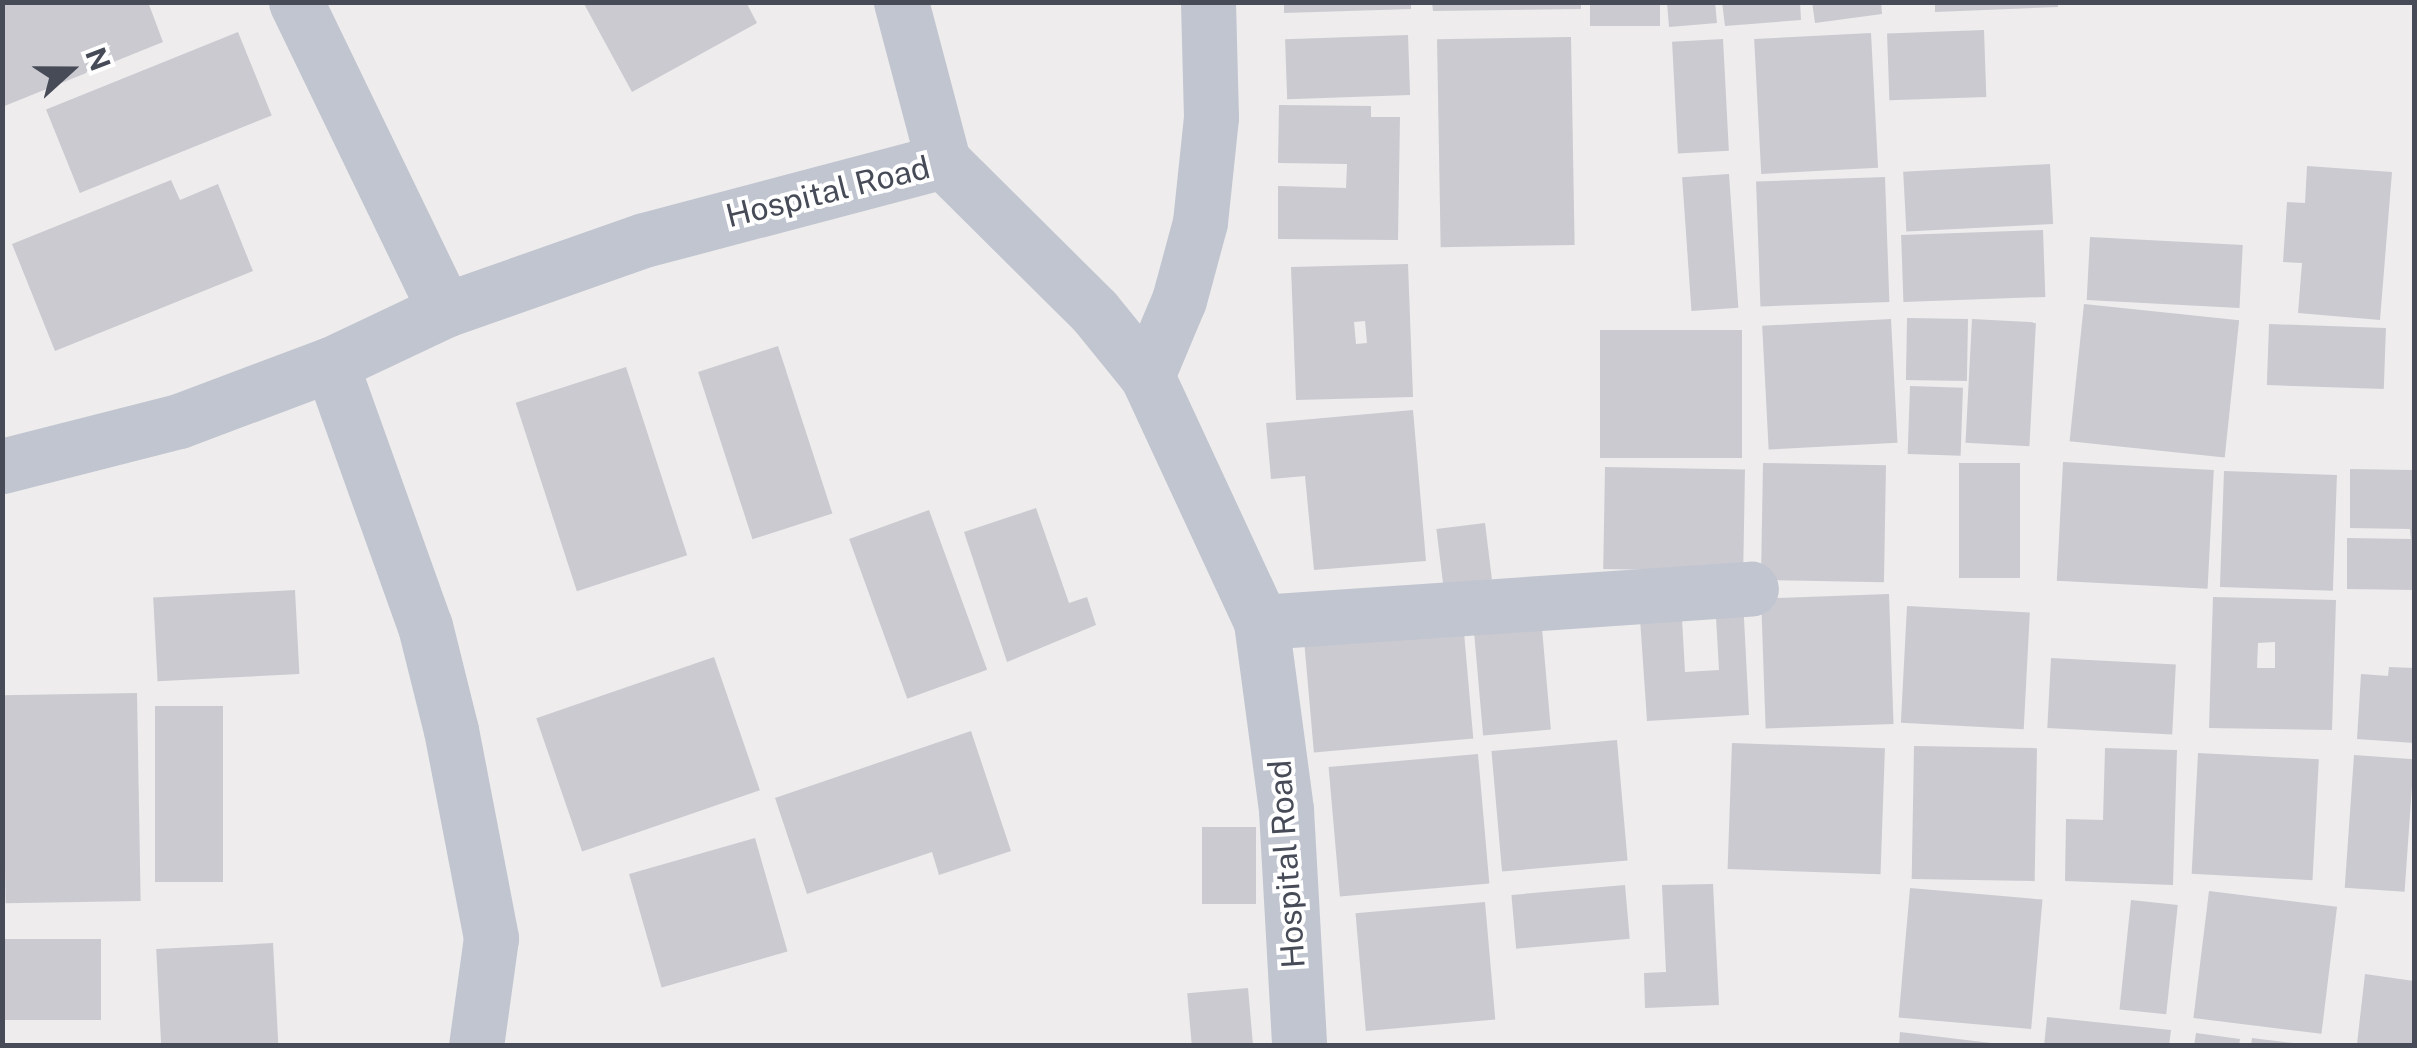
<!DOCTYPE html>
<html>
<head>
<meta charset="utf-8">
<style>
	body { margin:0 }
	#map { position:relative; width:2417px; height:1048px; overflow:hidden; background:#eeecec; font-family:"Public Sans",sans-serif }
	div>[style] { position:absolute }
	.building>* { inset:0; background:#cacad0; transform-origin:0 0 }
	.minor>* { height:55px; margin:-27.5px; padding:0 27.5px; transform-origin:27.5px; border-radius:27.5px; background:#c0c5d0 }
	span { translate:-50% -50%; white-space:nowrap; text-align:center; line-height:1.15; -webkit-text-stroke:8px #fff; paint-order:stroke }
	.street-label { font-size:32px; color:#464b57 }
	.frame { position:absolute; inset:0; border:5px solid #464b57; pointer-events:none }
	.north { position:absolute; left:20px; top:20px; width:100px; height:100px; -webkit-text-stroke:8px #fff; paint-order:stroke; rotate:69deg; font-size:28px; font-weight:700; line-height:40px; text-align:center; color:#464b57 }
	.north::after { content:''; display:block; margin:auto; width:35px; height:45px; background:#464b57; clip-path:polygon(50% 0,100% 100%,50% 72%,0 100%) }
</style>
</head>
<body>
<div id="map">
	<div class="building">
		<div style="clip-path:polygon(2px 2px,148px 2px,163px 42px,2px 107px)"></div>
		<div style="clip-path:polygon(583px 2px,746px 2px,757px 23px,632px 92px)"></div>
		<div style="clip-path:polygon(1284px 2px,1411px 2px,1411px 9px,1284px 13px)"></div>
		<div style="clip-path:polygon(1432px 2px,1581px 2px,1581px 9px,1433px 11px)"></div>
		<div style="left:1590px;top:2px;width:70px;height:24px"></div>
		<div style="clip-path:polygon(1667px 2px,1715px 2px,1717px 23px,1669px 27px)"></div>
		<div style="clip-path:polygon(1722px 2px,1800px 2px,1801px 20px,1725px 26px)"></div>
		<div style="clip-path:polygon(1812px 2px,1881px 2px,1882px 14px,1815px 23px)"></div>
		<div style="clip-path:polygon(1935px 2px,2058px 2px,2058px 7px,1935px 12px)"></div>
		<div style="left:1984px;top:30px;width:67px;height:97px;rotate:88deg"></div>
		<div style="left:238px;top:32px;width:90px;height:207px;rotate:68deg"></div>
		<div style="left:1871px;top:33px;width:135px;height:117px;rotate:87deg"></div>
		<div style="left:1408px;top:35px;width:60px;height:123px;rotate:88deg"></div>
		<div style="left:1571px;top:37px;width:208px;height:134px;rotate:89deg"></div>
		<div style="left:1723px;top:39px;width:112px;height:51px;rotate:87deg"></div>
		<div style="clip-path:polygon(1279px 105px,1371px 106px,1371px 117px,1400px 117px,1398px 240px,1278px 239px,1278px 186px,1346px 188px,1347px 164px,1278px 163px)"></div>
		<div style="left:2050px;top:164px;width:60px;height:147px;rotate:87deg"></div>
		<div style="clip-path:polygon(2307px 166px,2392px 172px,2380px 320px,2298px 313px,2302px 263px,2283px 262px,2287px 202px,2305px 203px)"></div>
		<div style="left:1729px;top:174px;width:134px;height:47px;rotate:86deg"></div>
		<div style="left:1885px;top:177px;width:125px;height:129px;rotate:88deg"></div>
		<div style="clip-path:polygon(171px 180px,180px 200px,218px 184px,253px 271px,55px 351px,12px 244px)"></div>
		<div style="left:2043px;top:230px;width:67px;height:142px;rotate:88deg"></div>
		<div style="left:2090px;top:237px;width:153px;height:63px;rotate:3deg"></div>
		<div style="clip-path:polygon(evenodd,1408px 264px,1413px 397px,1296px 400px,1291px 267px,1408px 264px,1365px 321px,1367px 343px,1356px 344px,1354px 322px,1365px 321px)"></div>
		<div style="left:2084px;top:304px;width:156px;height:138px;rotate:6deg"></div>
		<div style="left:1907px;top:318px;width:61px;height:62px;rotate:1deg"></div>
		<div style="left:1891px;top:319px;width:124px;height:129px;rotate:87deg"></div>
		<div style="left:1972px;top:319px;width:64px;height:124px;rotate:3deg"></div>
		<div style="left:2269px;top:324px;width:117px;height:61px;rotate:2deg"></div>
		<div style="left:1742px;top:330px;width:128px;height:142px;rotate:90deg"></div>
		<div style="left:778px;top:346px;width:176px;height:84px;rotate:72deg"></div>
		<div style="left:626px;top:367px;width:198px;height:116px;rotate:72deg"></div>
		<div style="left:1910px;top:386px;width:53px;height:68px;rotate:2deg"></div>
		<div style="clip-path:polygon(1413px 410px,1426px 561px,1314px 570px,1305px 476px,1271px 479px,1266px 423px)"></div>
		<div style="left:2063px;top:462px;width:151px;height:119px;rotate:3deg"></div>
		<div style="left:1763px;top:463px;width:123px;height:117px;rotate:1deg"></div>
		<div style="left:1959px;top:463px;width:61px;height:115px"></div>
		<div style="left:1605px;top:467px;width:140px;height:102px;rotate:1deg"></div>
		<div style="clip-path:polygon(2350px 469px,2414px 470px,2414px 590px,2347px 589px,2347px 538px,2411px 539px,2410px 529px,2350px 528px)"></div>
		<div style="left:2224px;top:471px;width:113px;height:116px;rotate:2deg"></div>
		<div style="clip-path:polygon(1036px 508px,1069px 603px,1087px 597px,1096px 625px,1007px 662px,964px 532px)"></div>
		<div style="left:929px;top:510px;width:170px;height:85px;rotate:70deg"></div>
		<div style="left:1485px;top:523px;width:57px;height:49px;rotate:83deg"></div>
		<div style="left:295px;top:590px;width:84px;height:142px;rotate:87deg"></div>
		<div style="left:1889px;top:594px;width:130px;height:128px;rotate:88deg"></div>
		<div style="clip-path:polygon(evenodd,2213px 597px,2336px 600px,2332px 730px,2209px 728px,2213px 597px,2275px 642px,2275px 668px,2257px 668px,2258px 643px,2275px 642px)"></div>
		<div style="clip-path:polygon(1743px 599px,1749px 715px,1647px 721px,1639px 604px,1681px 601px,1685px 672px,1719px 670px,1715px 600px)"></div>
		<div style="left:1907px;top:606px;width:123px;height:117px;rotate:3deg"></div>
		<div style="left:1541px;top:617px;width:113px;height:68px;rotate:85deg"></div>
		<div style="left:1463px;top:621px;width:118px;height:160px;rotate:85deg"></div>
		<div style="left:714px;top:657px;width:141px;height:188px;rotate:71deg"></div>
		<div style="left:2051px;top:658px;width:125px;height:70px;rotate:3deg"></div>
		<div style="clip-path:polygon(2389px 667px,2414px 668px,2414px 743px,2357px 739px,2361px 674px,2388px 676px)"></div>
		<div style="left:137px;top:693px;width:208px;height:135px;rotate:89deg"></div>
		<div style="left:155px;top:706px;width:68px;height:176px"></div>
		<div style="clip-path:polygon(971px 731px,1011px 851px,939px 875px,932px 852px,807px 894px,775px 798px)"></div>
		<div style="left:1617px;top:740px;width:121px;height:126px;rotate:85deg"></div>
		<div style="left:1732px;top:743px;width:153px;height:126px;rotate:2deg"></div>
		<div style="left:1914px;top:746px;width:123px;height:133px;rotate:1deg"></div>
		<div style="clip-path:polygon(2105px 748px,2177px 750px,2173px 885px,2065px 881px,2066px 819px,2103px 820px)"></div>
		<div style="left:2198px;top:753px;width:121px;height:121px;rotate:3deg"></div>
		<div style="left:1478px;top:754px;width:130px;height:150px;rotate:85deg"></div>
		<div style="left:2354px;top:755px;width:60px;height:133px;rotate:4deg"></div>
		<div style="left:1202px;top:827px;width:54px;height:77px"></div>
		<div style="left:755px;top:838px;width:118px;height:131px;rotate:74deg"></div>
		<div style="clip-path:polygon(1713px 884px,1719px 1005px,1645px 1008px,1644px 973px,1666px 972px,1662px 885px)"></div>
		<div style="left:1625px;top:885px;width:54px;height:114px;rotate:85deg"></div>
		<div style="left:1910px;top:888px;width:133px;height:130px;rotate:5deg"></div>
		<div style="left:2209px;top:891px;width:129px;height:128px;rotate:7deg"></div>
		<div style="left:2131px;top:900px;width:47px;height:110px;rotate:6deg"></div>
		<div style="left:1485px;top:902px;width:118px;height:130px;rotate:85deg"></div>
		<div style="left:101px;top:939px;width:81px;height:99px;rotate:90deg"></div>
		<div style="left:273px;top:943px;width:103px;height:117px;rotate:87deg"></div>
		<div style="clip-path:polygon(2365px 974px,2414px 981px,2414px 1046px,2357px 1044px)"></div>
		<div style="left:1248px;top:988px;width:58px;height:61px;rotate:85deg"></div>
		<div style="clip-path:polygon(2047px 1017px,2171px 1030px,2169px 1046px,2044px 1046px)"></div>
		<div style="clip-path:polygon(1900px 1032px,1991px 1043px,1991px 1046px,1899px 1046px)"></div>
		<div style="clip-path:polygon(2196px 1033px,2240px 1039px,2239px 1046px,2194px 1046px)"></div>
		<div style="clip-path:polygon(2252px 1038px,2293px 1043px,2293px 1046px,2251px 1046px)"></div>
	</div>
	<div class="minor">
		<div style="left:296px;top:2px;width:342px;rotate:64.2deg"></div>
		<div style="left:901px;top:2px;width:164px;rotate:75.2deg"></div>
		<div style="left:943px;top:161px;width:214px;rotate:44.8deg"></div>
		<div style="left:1095px;top:312px;width:82px;rotate:50.9deg"></div>
		<div style="left:1147px;top:376px;width:271px;rotate:65.1deg"></div>
		<div style="left:1261px;top:622px;width:190px;rotate:82.4deg"></div>
		<div style="left:1286px;top:810px;width:236px;rotate:86.8deg"></div>
		<div style="left:331px;top:364px;width:278px;rotate:70.3deg"></div>
		<div style="left:425px;top:626px;width:107px;rotate:76deg"></div>
		<div style="left:451px;top:730px;width:212px;rotate:79.1deg"></div>
		<div style="left:491px;top:938px;width:109px;rotate:97.9deg"></div>
		<div style="left:1147px;top:376px;width:82px;rotate:-67.2deg"></div>
		<div style="left:1179px;top:300px;width:81px;rotate:-74.9deg"></div>
		<div style="left:1200px;top:222px;width:106px;rotate:-84deg"></div>
		<div style="left:1211px;top:117px;width:115px;rotate:-91.5deg"></div>
		<div style="left:2px;top:466px;width:183px;rotate:-14.3deg"></div>
		<div style="left:179px;top:421px;width:162px;rotate:-20.6deg"></div>
		<div style="left:331px;top:364px;width:126px;rotate:-25.3deg"></div>
		<div style="left:445px;top:310px;width:211px;rotate:-19.4deg"></div>
		<div style="left:644px;top:240px;width:309px;rotate:-14.8deg"></div>
		<div style="left:1261px;top:622px;width:491px;rotate:-3.9deg"></div>
	</div>
	<div class="street-label">
		<span style="left:828px;top:192px;rotate:-14deg">Hospital Road</span>
		<span style="left:1287px;top:864px;rotate:-94deg">Hospital Road</span>
	</div>
	<div class="frame"></div>
	<div class="north">N</div>
</div>
</body>
</html>
